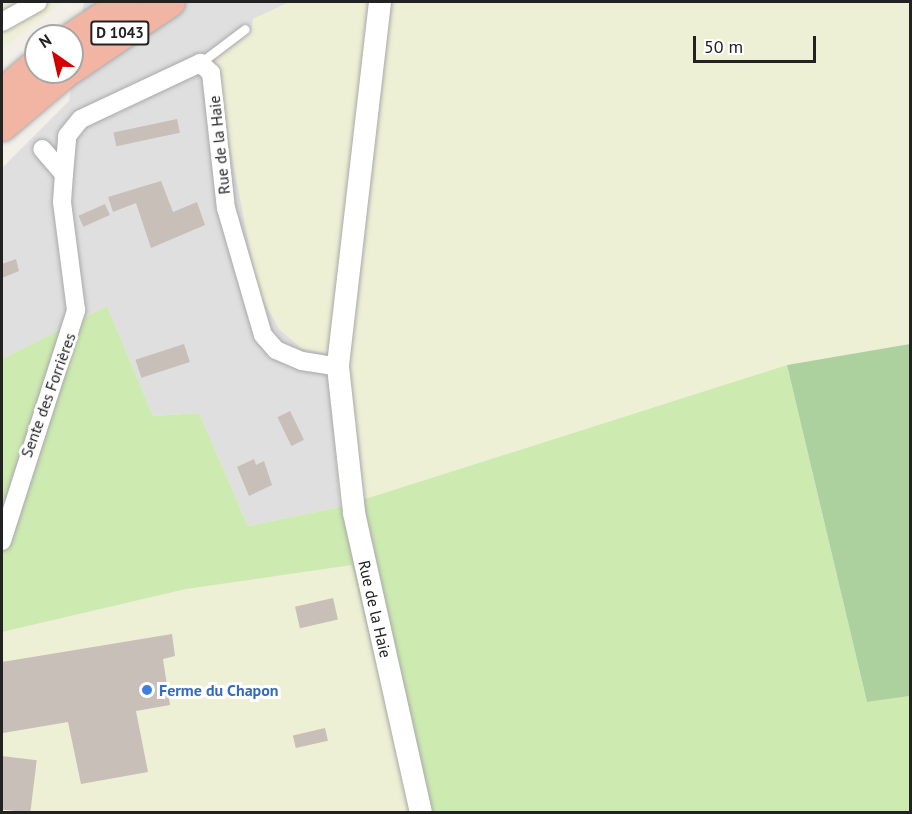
<!DOCTYPE html>
<html>
<head>
<meta charset="utf-8">
<style>
	body { margin:0 }
	#map { position:relative; width:912px; height:814px; overflow:hidden; background:#f2efe9; font-family:"PT Sans",sans-serif }
	div>[style] { position:absolute }
	.residential>* { inset:0; background:#e0dfdf }
	.farmland>* { inset:0; background:#eef0d5 }
	.grass>* { inset:0; background:#cdebb0 }
	.forest>* { inset:0; background:#add19e }
	.building>* { inset:0; background:#c7bfb8; transform-origin:0 0 }
	.roads { filter:drop-shadow(0 0 2px #a9a9a9) drop-shadow(0 0 2px #a9a9a9) }
	.service>* { height:9px; margin:-4.5px; padding:0 4.5px; transform-origin:4.5px; border-radius:4.5px; background:#fff }
	.minor>* { height:18px; margin:-9px; padding:0 9px; transform-origin:9px; border-radius:9px; background:#fff }
	.tertiary>* { height:22px; margin:-11px; padding:0 11px; transform-origin:11px; border-radius:11px; background:#fff }
	.trunk>* { height:30px; margin:-15px; padding:0 15px; transform-origin:15px; border-radius:15px; background:#f2b4a3 }
	.dots>* { width:16px; height:16px; translate:-50% -50%; box-sizing:border-box; border:3px solid #fff; border-radius:50% }
	span { translate:-50% -50%; white-space:nowrap; text-align:center; line-height:1.15; -webkit-text-stroke:6px #fff; paint-order:stroke }
	.shield-label span { padding:2px 4px; background:#fff; border:2px solid; border-radius:4px; -webkit-text-stroke-width:0 }
	.shield-label { font-size:15px; color:#222; font-weight:700 }
	.street-label { font-size:16px; color:#222 }
	.shop-label { font-size:16px; color:#366cbe; font-weight:700 }
	.left { translate:0 -50%; text-align:left }
	.frame { position:absolute; inset:0; border:3px solid #222; pointer-events:none }
	.north { position:absolute; left:24px; top:24px; width:60px; height:60px; box-sizing:border-box; background:#fff; border:2px solid #a7a7a7; border-radius:50%; rotate:326deg; font-size:16px; font-weight:700; line-height:24px; text-align:center; color:#222 }
	.north::after { content:''; display:block; margin:auto; width:21px; height:27px; background:#d40000; clip-path:polygon(50% 0,100% 100%,50% 72%,0 100%) }
	.scale { position:absolute; left:693px; top:36px; width:123px; height:27px; box-sizing:border-box; border:3px solid #222; border-top:0; padding-left:8px; font-size:18px; line-height:21px; white-space:nowrap; color:#222; -webkit-text-stroke:4px #fff; paint-order:stroke }
</style>
</head>
<body>
<div id="map">
	<div class="residential">
		<div style="clip-path:polygon(84px 2px,290px 2px,253px 19px,301px 348px,328px 353px,340px 507px,248px 526px,199px 413px,153px 416px,107px 306px,2px 359px,2px 168px,69px 101px)"></div>
	</div>
	<div class="farmland">
		<div style="clip-path:polygon(2px 2px,62px 2px,2px 49px)"></div>
		<div style="clip-path:polygon(290px 2px,910px 2px,910px 344px,786px 365px,340px 507px,328px 354px,301px 348px,279px 329px,258px 291px,213px 60px,251px 32px,253px 19px)"></div>
		<div style="clip-path:polygon(352px 565px,411px 812px,2px 812px,2px 632px,186px 589px)"></div>
	</div>
	<div class="grass">
		<div style="clip-path:polygon(107px 306px,153px 416px,199px 413px,248px 526px,340px 507px,787px 365px,867px 702px,910px 696px,910px 812px,411px 812px,352px 565px,186px 589px,2px 632px,2px 359px)"></div>
	</div>
	<div class="forest">
		<div style="clip-path:polygon(910px 344px,910px 696px,867px 702px,787px 365px)"></div>
	</div>
	<div class="building">
		<div style="left:177px;top:119px;width:14px;height:65px;rotate:78deg"></div>
		<div style="clip-path:polygon(161px 181px,173px 212px,197px 202px,205px 225px,151px 248px,136px 203px,113px 212px,108px 197px)"></div>
		<div style="left:105px;top:204px;width:12px;height:29px;rotate:66deg"></div>
		<div style="clip-path:polygon(16px 259px,19px 271px,2px 278px,2px 264px)"></div>
		<div style="left:184px;top:344px;width:19px;height:51px;rotate:72deg"></div>
		<div style="left:290px;top:411px;width:32px;height:14px;rotate:64deg"></div>
		<div style="clip-path:polygon(254px 459px,256px 465px,264px 461px,272px 485px,249px 496px,237px 467px)"></div>
		<div style="left:333px;top:598px;width:22px;height:39px;rotate:77deg"></div>
		<div style="clip-path:polygon(172px 634px,175px 656px,163px 659px,170px 705px,136px 711px,148px 772px,81px 784px,68px 722px,3px 733px,2px 662px)"></div>
		<div style="left:325px;top:728px;width:13px;height:33px;rotate:77deg"></div>
		<div style="left:2px;top:756px;width:35px;height:53px;rotate:7deg"></div>
	</div>
	<div class="roads">
		<div class="service">
			<div style="left:200px;top:63px;width:56px;rotate:-37.1deg"></div>
		</div>
		<div class="minor">
			<div style="left:2px;top:22px;width:41px;rotate:-29.1deg"></div>
			<div style="left:64px;top:174px;width:38px;rotate:-85deg"></div>
			<div style="left:67px;top:136px;width:22px;rotate:-51deg"></div>
			<div style="left:81px;top:119px;width:132px;rotate:-25.2deg"></div>
			<div style="left:200px;top:63px;width:15px;rotate:42deg"></div>
			<div style="left:211px;top:73px;width:136px;rotate:83.7deg"></div>
			<div style="left:226px;top:208px;width:132px;rotate:73.8deg"></div>
			<div style="left:263px;top:335px;width:20px;rotate:49deg"></div>
			<div style="left:276px;top:350px;width:28px;rotate:23deg"></div>
			<div style="left:302px;top:361px;width:36px;rotate:9deg"></div>
			<div style="left:2px;top:541px;width:243px;rotate:-72.2deg"></div>
			<div style="left:76px;top:310px;width:109px;rotate:-97.4deg"></div>
			<div style="left:62px;top:202px;width:28px;rotate:-86deg"></div>
			<div style="left:64px;top:174px;width:33px;rotate:-131deg"></div>
		</div>
		<div class="tertiary">
			<div style="left:380px;top:2px;width:367px;rotate:96.6deg"></div>
			<div style="left:338px;top:367px;width:147px;rotate:83.7deg"></div>
			<div style="left:354px;top:513px;width:306px;rotate:77.4deg"></div>
		</div>
		<div class="trunk">
			<div style="left:72px;top:38px;width:65px;rotate:-33.7deg"></div>
			<div style="left:72px;top:68px;width:118px;rotate:-34deg"></div>
			<div style="left:2px;top:94px;width:45px;rotate:-40.5deg"></div>
			<div style="left:2px;top:126px;width:84px;rotate:-40.2deg"></div>
		</div>
	</div>
	<div class="dots">
		<div style="left:147px;top:690px;background:#3f7fe0"></div>
	</div>
	<div class="shield-label">
		<span style="left:120px;top:33px">D 1043</span>
	</div>
	<div class="street-label">
		<span style="left:219px;top:145px;rotate:-96deg">Rue de la Haie</span>
		<span style="left:48px;top:395px;rotate:-70deg">Sente des Forrières</span>
		<span style="left:375px;top:609px;rotate:77deg">Rue de la Haie</span>
	</div>
	<div class="shop-label">
		<span class="left" style="left:159px;top:690px">Ferme du Chapon</span>
	</div>
	<div class="frame"></div>
	<div class="north">N</div>
	<div class="scale">50 m</div>
</div>
</body>
</html>
